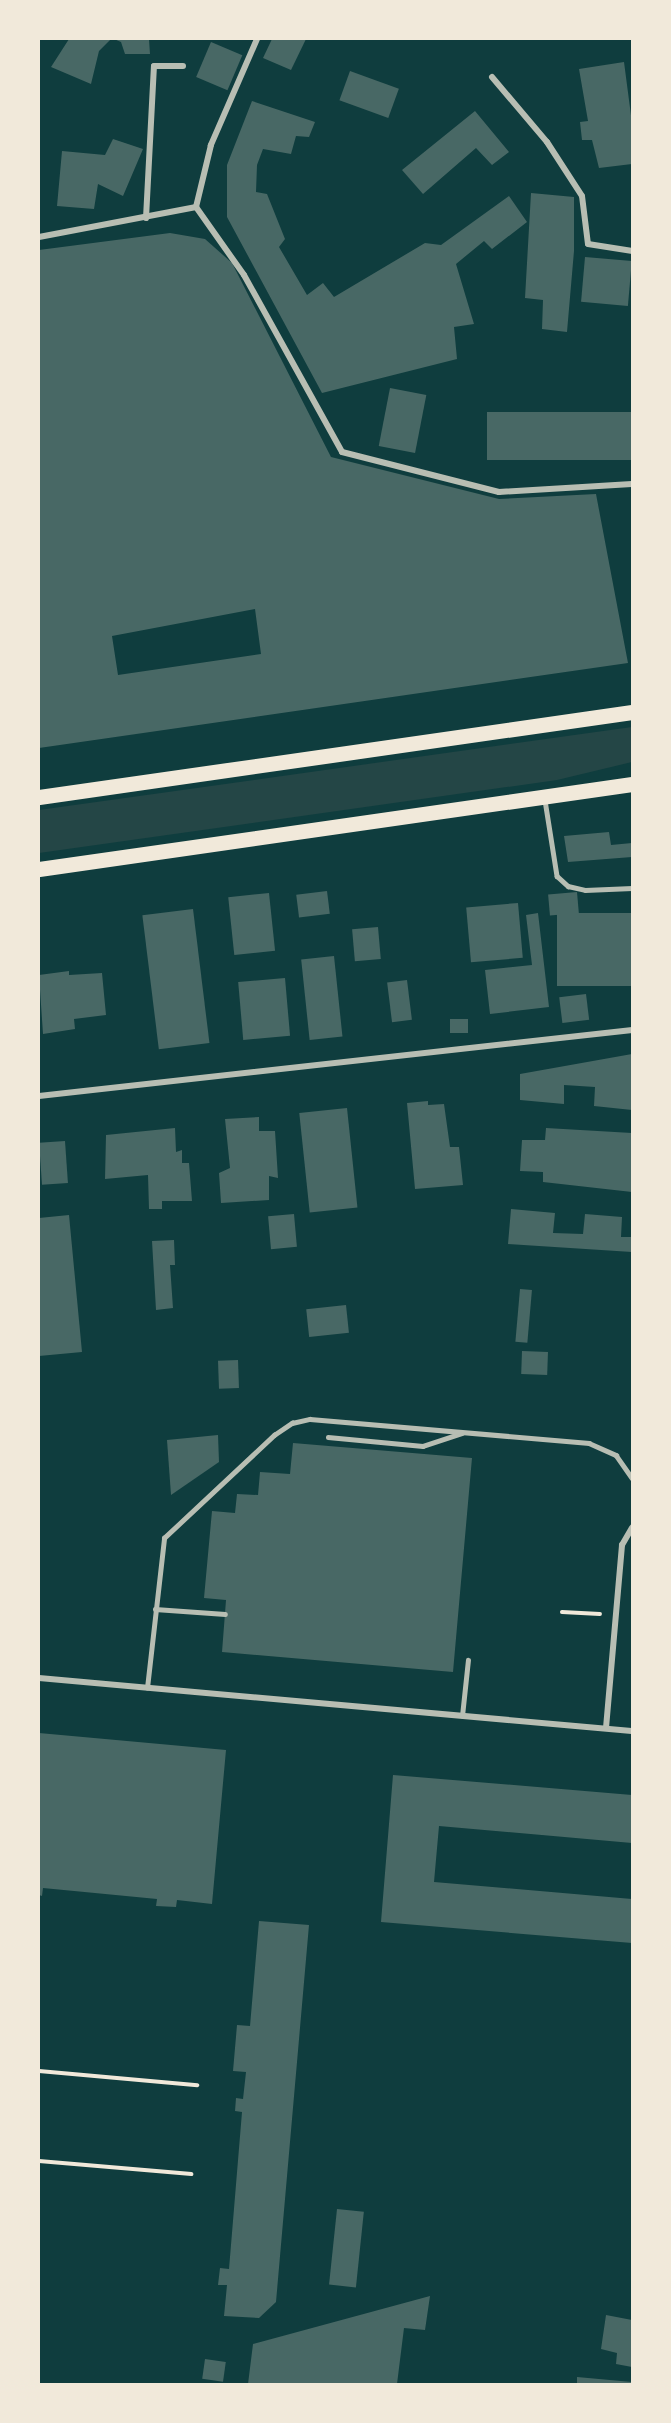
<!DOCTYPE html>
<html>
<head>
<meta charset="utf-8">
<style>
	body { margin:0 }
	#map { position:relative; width:671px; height:2423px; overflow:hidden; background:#0f3d3e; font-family:Commissioner,sans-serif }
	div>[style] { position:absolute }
	.green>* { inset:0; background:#244646 }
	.building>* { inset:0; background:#486865; transform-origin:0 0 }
	.path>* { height:4px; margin:-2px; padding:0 2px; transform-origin:2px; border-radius:2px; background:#f1e9da }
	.service>* { height:4.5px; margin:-2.25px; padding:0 2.25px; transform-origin:2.25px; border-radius:2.25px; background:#b8beb3 }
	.minor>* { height:6px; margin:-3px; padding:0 3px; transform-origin:3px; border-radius:3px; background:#b8beb3 }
	.primary>* { height:15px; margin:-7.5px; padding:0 7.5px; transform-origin:7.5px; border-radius:7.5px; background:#f1e9da }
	span { translate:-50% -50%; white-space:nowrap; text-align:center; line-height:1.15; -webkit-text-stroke:6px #f1e9da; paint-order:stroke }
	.frame { position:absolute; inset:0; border:40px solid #f1e9da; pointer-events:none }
</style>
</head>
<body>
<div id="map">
	<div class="green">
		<div style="clip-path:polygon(632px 727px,632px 762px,557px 780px,39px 853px,39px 810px)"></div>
	</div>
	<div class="building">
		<div style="clip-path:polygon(69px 39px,111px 39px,99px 51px,91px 84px,51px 67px)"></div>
		<div style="clip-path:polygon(114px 39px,149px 39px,150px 54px,125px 54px,121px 42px)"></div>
		<div style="clip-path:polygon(272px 39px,306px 39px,291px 70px,263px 58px)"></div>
		<div style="left:211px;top:42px;width:34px;height:38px;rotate:23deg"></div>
		<div style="clip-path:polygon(624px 62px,632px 123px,632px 164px,599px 168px,592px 140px,582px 140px,580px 122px,588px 121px,579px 69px)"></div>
		<div style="left:350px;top:71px;width:52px;height:31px;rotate:20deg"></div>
		<div style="clip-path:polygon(252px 101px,315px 122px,309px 137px,296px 136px,291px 154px,263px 149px,257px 165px,256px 192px,267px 194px,285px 239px,279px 247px,307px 295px,323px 283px,334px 297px,425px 243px,441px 245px,509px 196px,527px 222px,492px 249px,484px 241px,456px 264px,474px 324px,454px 327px,457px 359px,322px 393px,227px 217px,227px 165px)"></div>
		<div style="clip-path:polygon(475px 111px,509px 152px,492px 165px,476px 148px,423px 194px,402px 170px)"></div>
		<div style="clip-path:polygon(113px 139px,143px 149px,123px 196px,98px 184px,94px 209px,57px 206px,62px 151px,105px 155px)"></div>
		<div style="clip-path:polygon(531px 193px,574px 197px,574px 251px,567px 332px,542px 329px,543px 300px,525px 298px)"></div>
		<div style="clip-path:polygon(evenodd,170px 233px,205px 239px,232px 263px,331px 457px,499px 499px,596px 494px,628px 663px,39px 748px,39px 250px,170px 233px,255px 609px,261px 654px,118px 675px,112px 636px,255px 609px)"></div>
		<div style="left:585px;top:257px;width:47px;height:45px;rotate:5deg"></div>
		<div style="left:390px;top:388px;width:37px;height:59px;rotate:11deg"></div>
		<div style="left:632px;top:412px;width:48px;height:145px;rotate:90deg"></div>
		<div style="clip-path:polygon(609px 832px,611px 845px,632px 843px,632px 857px,568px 862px,564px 836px)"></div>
		<div style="left:327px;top:891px;width:23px;height:31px;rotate:83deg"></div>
		<div style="left:577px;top:892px;width:21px;height:29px;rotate:85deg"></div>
		<div style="left:269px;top:893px;width:58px;height:41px;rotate:84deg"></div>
		<div style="left:518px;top:903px;width:55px;height:52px;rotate:85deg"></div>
		<div style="left:193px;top:909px;width:135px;height:51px;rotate:83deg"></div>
		<div style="clip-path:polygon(538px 913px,549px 1007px,490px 1014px,485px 970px,532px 965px,526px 915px)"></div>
		<div style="left:632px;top:913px;width:73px;height:75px;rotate:90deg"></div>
		<div style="left:378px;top:927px;width:32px;height:26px;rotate:85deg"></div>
		<div style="left:334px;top:956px;width:81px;height:33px;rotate:84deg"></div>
		<div style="clip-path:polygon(69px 971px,69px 975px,102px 973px,106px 1015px,74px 1019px,75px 1029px,43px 1034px,39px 975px)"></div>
		<div style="left:285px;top:978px;width:58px;height:47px;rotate:85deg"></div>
		<div style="left:407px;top:980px;width:40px;height:20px;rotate:83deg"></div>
		<div style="left:586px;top:994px;width:26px;height:27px;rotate:83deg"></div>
		<div style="left:468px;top:1019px;width:14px;height:18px;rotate:90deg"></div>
		<div style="clip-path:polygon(632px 1054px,632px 1110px,594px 1106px,595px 1087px,564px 1085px,564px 1104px,520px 1100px,520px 1074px)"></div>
		<div style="clip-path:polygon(428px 1101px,428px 1105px,444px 1104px,450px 1147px,459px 1147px,463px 1185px,415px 1189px,407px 1103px)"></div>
		<div style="left:347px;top:1108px;width:100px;height:48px;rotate:84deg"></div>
		<div style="clip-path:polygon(259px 1117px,259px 1131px,275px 1131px,278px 1178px,269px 1176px,269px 1200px,221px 1203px,219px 1173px,230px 1168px,225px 1119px)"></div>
		<div style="clip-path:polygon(175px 1128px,176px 1152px,182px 1150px,182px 1163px,189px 1163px,192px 1201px,162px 1201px,162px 1209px,149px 1209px,148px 1175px,105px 1179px,106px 1135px)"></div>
		<div style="clip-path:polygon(546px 1128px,632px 1133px,632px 1192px,543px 1182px,543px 1172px,520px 1171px,522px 1140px,545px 1140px)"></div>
		<div style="left:65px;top:1141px;width:42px;height:26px;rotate:86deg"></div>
		<div style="clip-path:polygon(511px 1209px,555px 1213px,553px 1233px,583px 1234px,585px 1214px,622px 1217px,621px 1237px,632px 1237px,632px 1252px,508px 1244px)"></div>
		<div style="left:294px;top:1214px;width:33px;height:26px;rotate:85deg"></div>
		<div style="clip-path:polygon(69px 1215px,82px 1352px,39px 1356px,39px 1218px)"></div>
		<div style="clip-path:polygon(174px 1240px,175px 1265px,170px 1265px,173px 1308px,156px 1310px,152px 1241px)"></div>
		<div style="left:520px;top:1289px;width:12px;height:53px;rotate:5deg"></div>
		<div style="left:346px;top:1305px;width:28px;height:40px;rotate:84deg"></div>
		<div style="left:522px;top:1351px;width:26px;height:23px;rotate:2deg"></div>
		<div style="left:238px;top:1360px;width:28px;height:20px;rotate:88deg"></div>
		<div style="clip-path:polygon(218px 1435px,219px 1462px,171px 1495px,167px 1440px)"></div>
		<div style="clip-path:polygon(293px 1443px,472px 1458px,453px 1672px,222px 1652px,226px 1600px,204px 1598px,212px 1511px,235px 1513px,237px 1494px,258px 1495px,260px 1472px,290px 1474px)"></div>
		<div style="clip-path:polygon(39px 1733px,226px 1750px,212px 1904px,177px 1900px,176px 1907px,156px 1906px,157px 1899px,43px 1888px,42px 1896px,39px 1895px)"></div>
		<div style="clip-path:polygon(393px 1775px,632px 1795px,632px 1843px,439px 1826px,434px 1882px,632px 1899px,632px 1943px,381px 1922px)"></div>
		<div style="clip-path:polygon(259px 1921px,309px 1925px,276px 2302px,259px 2318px,224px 2316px,227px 2285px,218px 2285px,220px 2268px,229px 2269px,242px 2112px,235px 2111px,236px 2098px,243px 2099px,246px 2072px,233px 2071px,237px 2025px,250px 2026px)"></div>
		<div style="left:337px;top:2209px;width:27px;height:76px;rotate:6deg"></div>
		<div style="clip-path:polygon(430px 2296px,425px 2330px,404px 2328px,397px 2384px,248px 2384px,253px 2344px)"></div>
		<div style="clip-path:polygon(606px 2315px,632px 2320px,632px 2367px,616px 2364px,617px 2353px,601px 2349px)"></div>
		<div style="left:205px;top:2359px;width:21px;height:20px;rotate:8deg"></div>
		<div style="clip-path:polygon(577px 2377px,632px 2382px,632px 2384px,577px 2384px)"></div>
	</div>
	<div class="path">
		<div style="left:562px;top:1612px;width:38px;rotate:3deg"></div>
		<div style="left:39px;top:2071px;width:159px;rotate:5.1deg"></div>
		<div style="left:39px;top:2161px;width:153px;rotate:4.9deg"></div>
	</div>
	<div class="service">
		<div style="left:545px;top:800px;width:77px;rotate:81deg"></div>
		<div style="left:557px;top:876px;width:15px;rotate:42deg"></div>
		<div style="left:568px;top:886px;width:17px;rotate:13deg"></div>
		<div style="left:585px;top:890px;width:47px;rotate:-2.4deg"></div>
		<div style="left:328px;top:1437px;width:95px;rotate:5.4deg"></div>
		<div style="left:423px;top:1446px;width:41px;rotate:-18.4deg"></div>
		<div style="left:155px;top:1609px;width:70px;rotate:4.1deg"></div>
		<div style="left:147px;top:1688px;width:151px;rotate:-83.5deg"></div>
		<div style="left:164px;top:1538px;width:151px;rotate:-43.1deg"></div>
		<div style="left:274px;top:1435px;width:22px;rotate:-34deg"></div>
		<div style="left:292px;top:1423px;width:18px;rotate:-13deg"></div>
		<div style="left:310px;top:1419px;width:280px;rotate:4.9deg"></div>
		<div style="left:589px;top:1443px;width:30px;rotate:24deg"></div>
		<div style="left:616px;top:1455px;width:28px;rotate:55deg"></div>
		<div style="left:462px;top:1716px;width:56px;rotate:-83.9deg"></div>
	</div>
	<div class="minor">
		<div style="left:257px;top:39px;width:116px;rotate:113.5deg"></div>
		<div style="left:211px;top:145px;width:64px;rotate:103.6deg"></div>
		<div style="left:196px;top:207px;width:83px;rotate:54.8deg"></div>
		<div style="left:244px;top:275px;width:202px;rotate:61deg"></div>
		<div style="left:342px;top:452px;width:162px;rotate:14.3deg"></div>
		<div style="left:499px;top:492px;width:133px;rotate:-3.4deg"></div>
		<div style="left:492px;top:77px;width:85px;rotate:49.8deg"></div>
		<div style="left:547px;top:142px;width:64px;rotate:57.1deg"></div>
		<div style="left:582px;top:196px;width:48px;rotate:82.9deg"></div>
		<div style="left:588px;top:244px;width:45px;rotate:9deg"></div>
		<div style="left:146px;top:218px;width:152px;rotate:-87deg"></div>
		<div style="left:154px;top:66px;width:29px"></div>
		<div style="left:39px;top:237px;width:160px;rotate:-10.8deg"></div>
		<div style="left:39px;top:1096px;width:597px;rotate:-6.35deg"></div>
		<div style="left:39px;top:1678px;width:595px;rotate:5.11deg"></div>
		<div style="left:606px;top:1728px;width:184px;rotate:-85deg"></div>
		<div style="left:622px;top:1545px;width:20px;rotate:-60deg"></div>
	</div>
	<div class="primary">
		<div style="left:39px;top:797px;width:599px;rotate:-8.16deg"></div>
		<div style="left:39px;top:869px;width:599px;rotate:-8.16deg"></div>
	</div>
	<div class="frame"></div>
</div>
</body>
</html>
